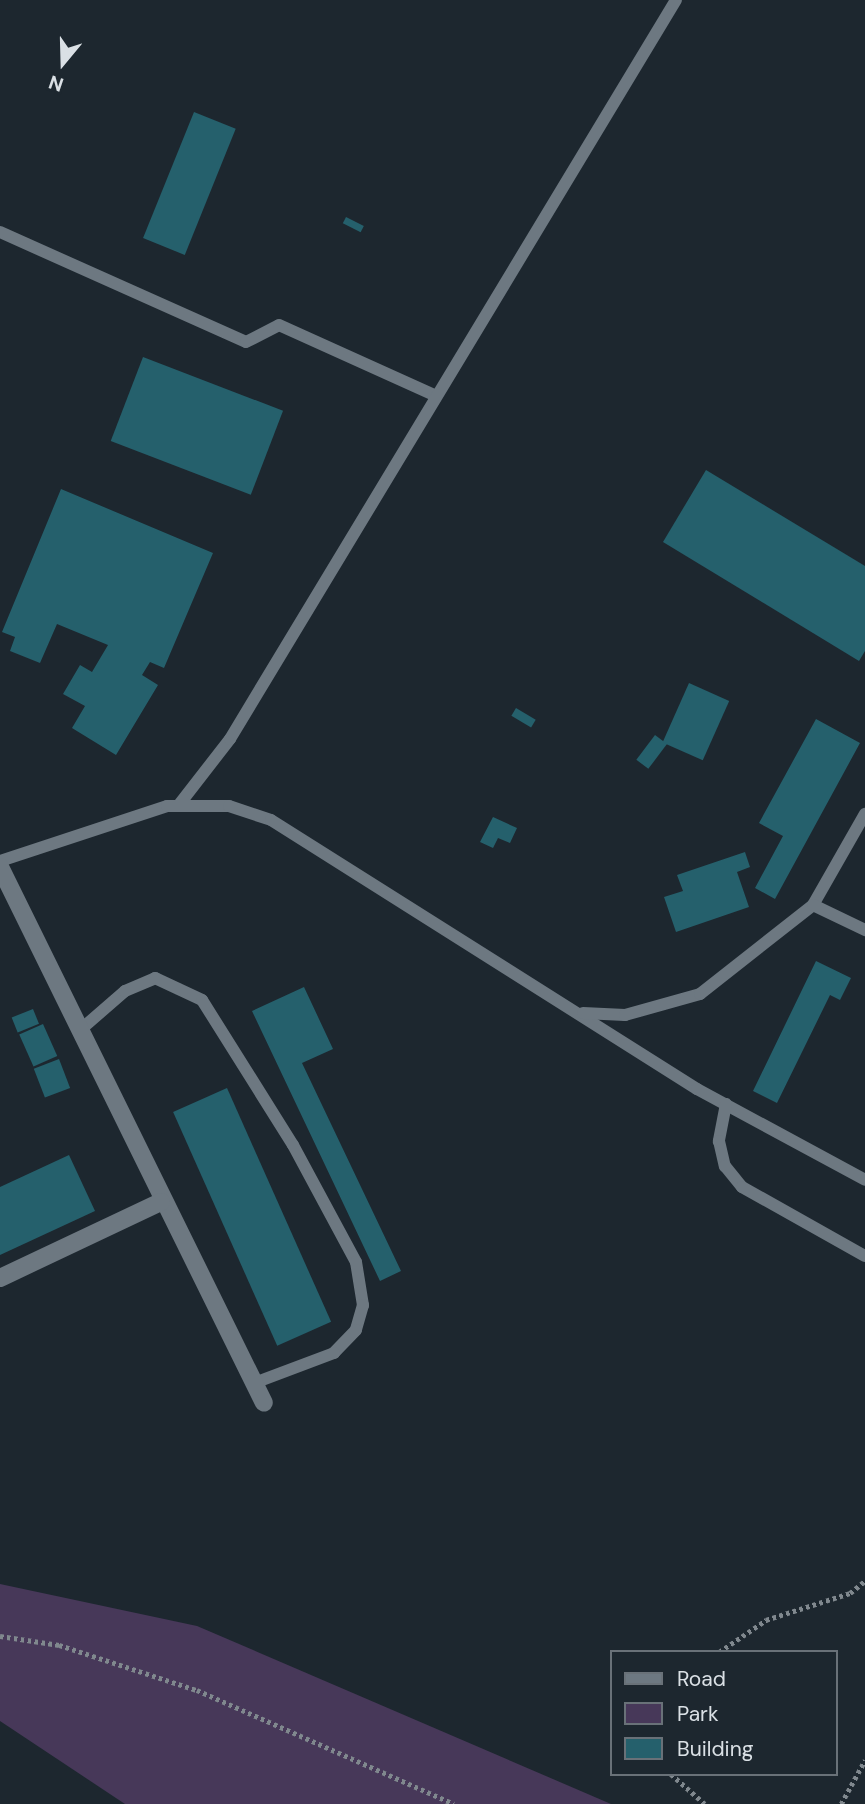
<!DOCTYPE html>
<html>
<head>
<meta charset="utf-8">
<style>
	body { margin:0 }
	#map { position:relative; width:865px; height:1804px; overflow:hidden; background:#1d272f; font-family:"DM Sans",sans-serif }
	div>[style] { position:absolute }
	.green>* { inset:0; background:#473859 }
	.building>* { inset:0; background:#25606c; transform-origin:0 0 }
	.path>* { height:4.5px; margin-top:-2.25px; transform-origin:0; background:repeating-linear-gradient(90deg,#80888e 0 3.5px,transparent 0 7px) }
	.lane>* { height:12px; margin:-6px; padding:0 6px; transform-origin:6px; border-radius:6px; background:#6d7881 }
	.street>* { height:18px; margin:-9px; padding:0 9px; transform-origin:9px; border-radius:9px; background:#6d7881 }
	span { translate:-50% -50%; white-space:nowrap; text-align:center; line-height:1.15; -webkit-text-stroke:5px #1d272f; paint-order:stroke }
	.legend { position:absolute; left:610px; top:1650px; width:228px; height:126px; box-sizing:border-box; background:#1d272f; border:2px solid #697178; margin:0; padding:9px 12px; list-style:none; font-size:21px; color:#dae0e5 }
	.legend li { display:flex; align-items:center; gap:14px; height:35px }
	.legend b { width:35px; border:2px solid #697178 }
	.north { position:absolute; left:28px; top:28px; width:70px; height:70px; -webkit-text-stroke:5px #1d272f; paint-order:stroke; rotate:199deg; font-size:19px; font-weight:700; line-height:28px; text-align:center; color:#dae0e5 }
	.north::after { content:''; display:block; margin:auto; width:24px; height:32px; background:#dae0e5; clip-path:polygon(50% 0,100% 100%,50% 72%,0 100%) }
</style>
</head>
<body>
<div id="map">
	<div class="green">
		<div style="clip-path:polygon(0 1584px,197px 1626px,611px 1804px,125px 1804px,0 1721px)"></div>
	</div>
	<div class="building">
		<div style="left:194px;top:112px;width:45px;height:136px;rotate:22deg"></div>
		<div style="left:346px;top:217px;width:20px;height:7px;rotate:27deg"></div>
		<div style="left:143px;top:357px;width:150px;height:90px;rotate:21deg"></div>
		<div style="clip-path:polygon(706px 470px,865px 566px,865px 651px,859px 661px,663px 542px)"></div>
		<div style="clip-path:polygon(61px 489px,213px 553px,164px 668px,150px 662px,142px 675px,158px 685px,116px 755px,72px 728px,85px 706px,63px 694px,80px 665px,92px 672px,108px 645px,57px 624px,40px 663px,10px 651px,15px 637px,2px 632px)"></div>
		<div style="left:689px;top:683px;width:44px;height:65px;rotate:24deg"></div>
		<div style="left:516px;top:708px;width:23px;height:9px;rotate:31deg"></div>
		<div style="clip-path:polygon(816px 719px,860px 743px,775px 899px,755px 888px,783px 836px,759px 823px)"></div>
		<div style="left:655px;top:735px;width:15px;height:31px;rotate:37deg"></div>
		<div style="clip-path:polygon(493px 817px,517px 828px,510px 843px,498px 838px,493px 848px,480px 842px)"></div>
		<div style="clip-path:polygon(745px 852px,750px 867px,737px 872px,749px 907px,676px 932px,664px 897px,683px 891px,677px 875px)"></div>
		<div style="clip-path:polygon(816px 961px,851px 978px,840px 1000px,830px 995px,777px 1103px,753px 1091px)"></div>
		<div style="clip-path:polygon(304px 987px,333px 1049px,302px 1063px,401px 1271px,380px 1281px,252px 1011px)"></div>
		<div style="left:33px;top:1009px;width:16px;height:23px;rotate:68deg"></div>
		<div style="left:43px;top:1024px;width:35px;height:26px;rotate:66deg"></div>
		<div style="left:59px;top:1059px;width:31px;height:27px;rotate:69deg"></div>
		<div style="left:227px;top:1088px;width:256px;height:59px;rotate:66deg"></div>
		<div style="clip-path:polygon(69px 1155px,95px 1211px,0 1255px,0 1187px)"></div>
	</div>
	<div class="path">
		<div style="left:0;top:1636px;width:60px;rotate:8.7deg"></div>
		<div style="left:59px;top:1645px;width:145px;rotate:18.1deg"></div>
		<div style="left:197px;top:1690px;width:281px;rotate:23.9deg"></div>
		<div style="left:719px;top:1652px;width:57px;rotate:-34.2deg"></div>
		<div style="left:766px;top:1620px;width:88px;rotate:-17.8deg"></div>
		<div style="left:850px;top:1593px;width:19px;rotate:-39deg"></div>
		<div style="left:671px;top:1774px;width:45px;rotate:41.4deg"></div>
		<div style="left:841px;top:1804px;width:50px;rotate:-61.4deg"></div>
	</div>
	<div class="lane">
		<div style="left:0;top:232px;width:269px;rotate:24.1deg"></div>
		<div style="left:246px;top:342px;width:37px;rotate:-27deg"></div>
		<div style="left:279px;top:325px;width:172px;rotate:24.3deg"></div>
		<div style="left:178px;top:806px;width:85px;rotate:-52.2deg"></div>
		<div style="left:230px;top:739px;width:863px;rotate:-58.89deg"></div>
		<div style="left:0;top:861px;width:176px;rotate:-18.2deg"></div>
		<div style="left:167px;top:806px;width:62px"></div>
		<div style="left:229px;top:806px;width:44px;rotate:18.4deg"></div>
		<div style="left:271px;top:820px;width:504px;rotate:32.27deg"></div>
		<div style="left:697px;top:1089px;width:191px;rotate:28.4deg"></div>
		<div style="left:813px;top:905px;width:105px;rotate:-60.3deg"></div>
		<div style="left:583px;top:1013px;width:42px;rotate:2.7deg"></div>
		<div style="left:625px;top:1015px;width:78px;rotate:-15.6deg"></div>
		<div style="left:700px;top:994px;width:144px;rotate:-38.2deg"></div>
		<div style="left:813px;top:905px;width:58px;rotate:25.7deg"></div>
		<div style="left:79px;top:1031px;width:61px;rotate:-41deg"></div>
		<div style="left:125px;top:991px;width:33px;rotate:-23deg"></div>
		<div style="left:155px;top:978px;width:52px;rotate:25.1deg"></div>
		<div style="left:202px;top:1000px;width:171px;rotate:57.9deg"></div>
		<div style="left:293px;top:1145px;width:133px;rotate:61.7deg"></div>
		<div style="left:356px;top:1262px;width:44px;rotate:80.8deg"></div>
		<div style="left:363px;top:1305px;width:26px;rotate:106deg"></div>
		<div style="left:356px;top:1330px;width:32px;rotate:134deg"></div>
		<div style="left:334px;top:1353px;width:85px;rotate:159.4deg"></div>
		<div style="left:726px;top:1104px;width:38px;rotate:101deg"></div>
		<div style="left:719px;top:1141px;width:26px;rotate:77deg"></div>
		<div style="left:725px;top:1166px;width:27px;rotate:51deg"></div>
		<div style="left:742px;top:1187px;width:141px;rotate:29.3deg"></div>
	</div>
	<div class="street">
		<div style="left:0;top:867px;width:597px;rotate:63.78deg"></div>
		<div style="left:0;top:1278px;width:178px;rotate:-25.3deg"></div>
	</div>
	<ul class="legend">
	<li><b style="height:9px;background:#6d7881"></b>Road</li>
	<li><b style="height:19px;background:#473859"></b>Park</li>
	<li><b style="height:19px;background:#25606c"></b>Building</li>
	</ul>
	<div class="north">N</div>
</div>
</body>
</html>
